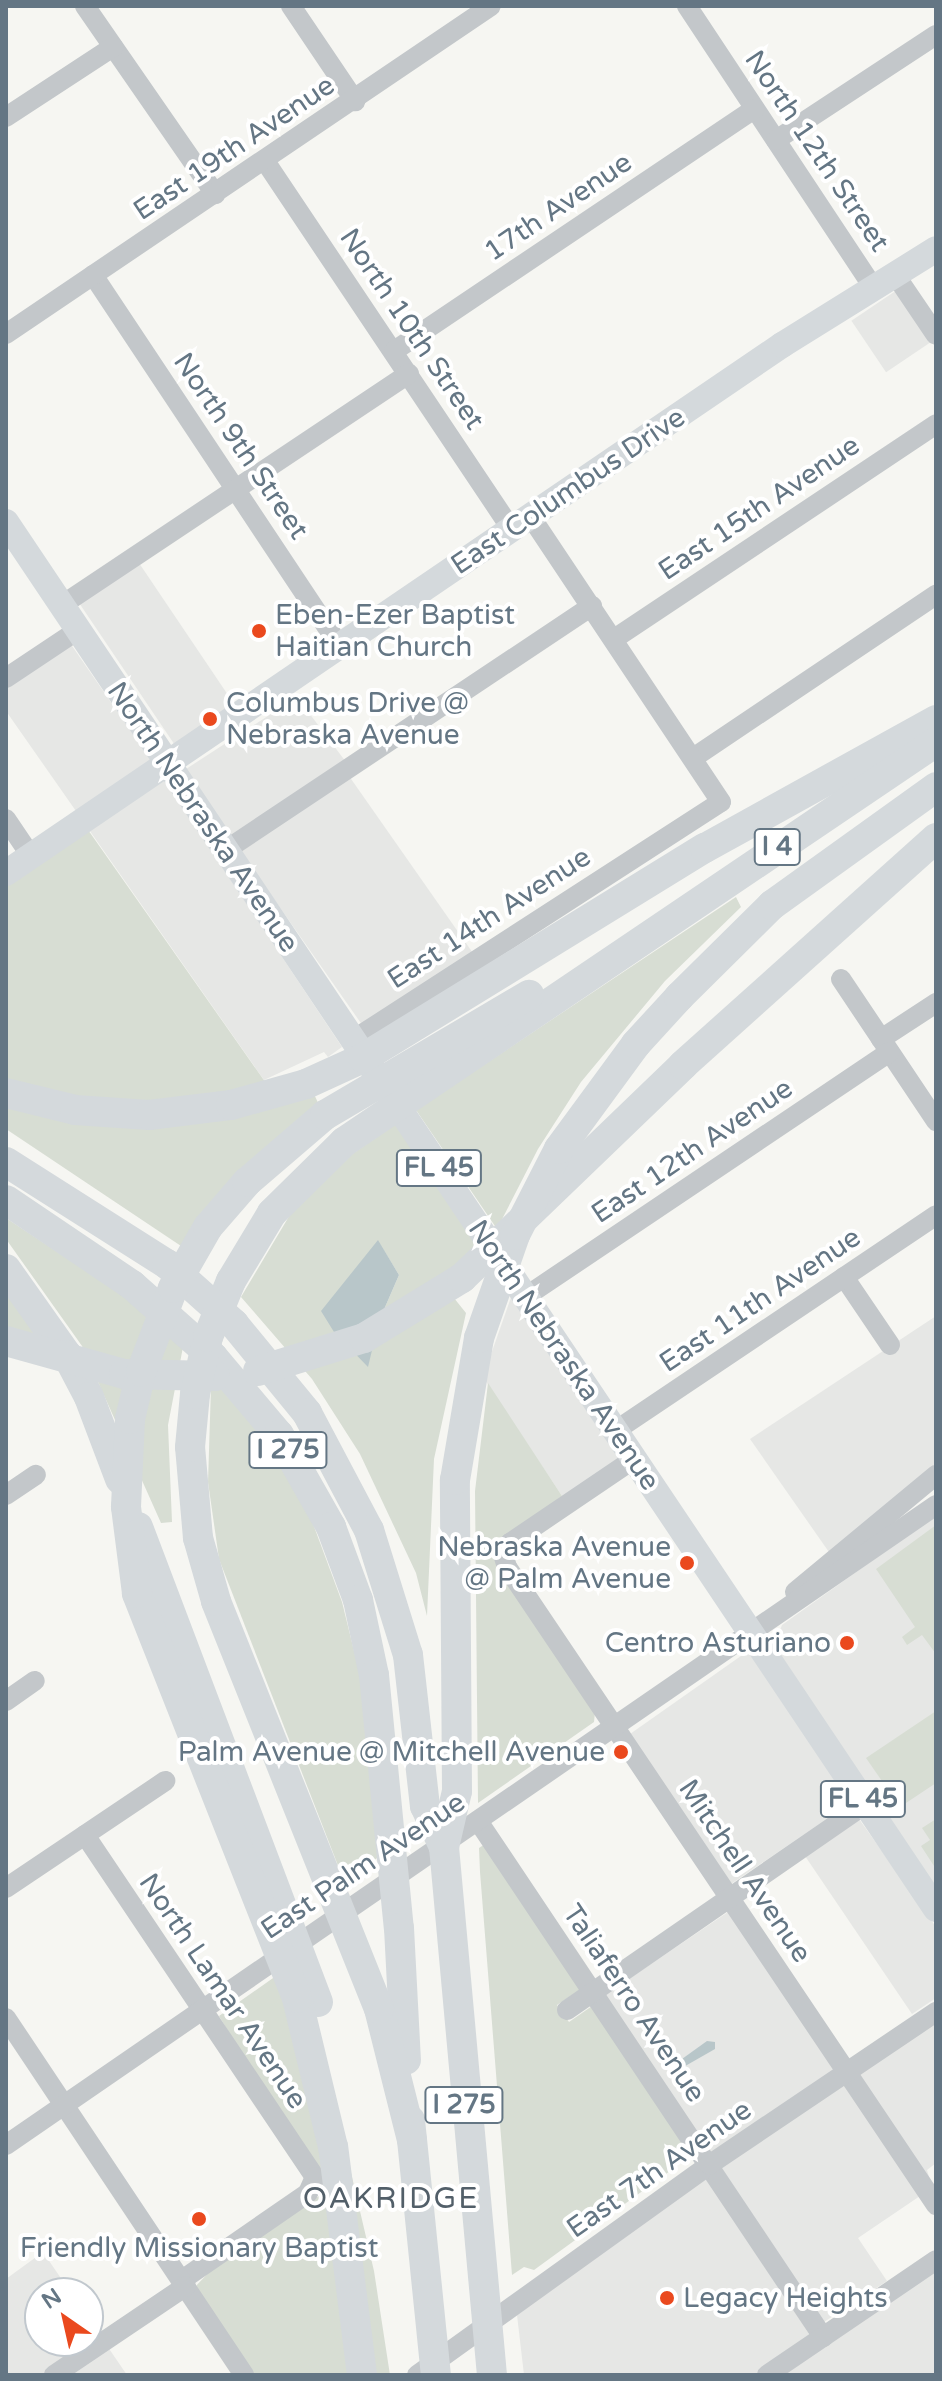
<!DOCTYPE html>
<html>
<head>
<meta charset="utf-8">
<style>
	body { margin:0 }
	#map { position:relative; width:942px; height:2381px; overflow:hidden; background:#f6f6f2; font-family:"Varela Round",sans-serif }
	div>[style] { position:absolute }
	.built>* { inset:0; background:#e6e7e5; transform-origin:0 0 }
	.green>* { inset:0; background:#d7ddd3 }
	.water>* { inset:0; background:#b8c6c9 }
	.minor>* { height:20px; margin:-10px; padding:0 10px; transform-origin:10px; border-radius:10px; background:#c3c7ca }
	.major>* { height:26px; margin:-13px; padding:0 13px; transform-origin:13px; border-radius:13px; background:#d4d9dc }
	.highway>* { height:30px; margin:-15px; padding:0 15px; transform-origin:15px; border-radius:15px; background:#d4d9dc }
	.dots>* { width:22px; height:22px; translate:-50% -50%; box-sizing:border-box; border:4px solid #fff; border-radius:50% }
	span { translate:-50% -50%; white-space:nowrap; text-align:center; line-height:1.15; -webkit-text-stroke:8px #fff; paint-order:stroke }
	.shield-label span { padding:2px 6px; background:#fff; border:2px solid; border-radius:6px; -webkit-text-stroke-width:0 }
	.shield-label { font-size:26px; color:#647684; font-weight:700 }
	.street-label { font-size:28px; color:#647684 }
	.poi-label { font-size:28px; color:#647684 }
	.left { translate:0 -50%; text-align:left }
	.right { translate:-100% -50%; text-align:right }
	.neighbourhood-label { font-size:30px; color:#525f69; letter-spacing:2px }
	.frame { position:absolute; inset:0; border:8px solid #647684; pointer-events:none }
	.north { position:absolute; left:24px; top:2277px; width:80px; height:80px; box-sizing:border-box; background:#fff; border:2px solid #c1c8ce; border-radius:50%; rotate:326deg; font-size:22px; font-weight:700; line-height:32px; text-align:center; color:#647684 }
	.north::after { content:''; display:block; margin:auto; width:28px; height:36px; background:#ea491e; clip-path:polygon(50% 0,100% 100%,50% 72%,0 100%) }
</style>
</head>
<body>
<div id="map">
	<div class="built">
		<div style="left:897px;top:290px;width:62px;height:55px;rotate:56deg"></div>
		<div style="left:139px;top:563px;width:173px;height:72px;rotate:56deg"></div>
		<div style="clip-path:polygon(70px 643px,166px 782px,297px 697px,346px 762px,212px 852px,342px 1047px,328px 1057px,324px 1052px,264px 1080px,6px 711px,6px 686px)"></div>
		<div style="left:349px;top:776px;width:220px;height:132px;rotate:55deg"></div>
		<div style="clip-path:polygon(515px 1286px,629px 1458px,566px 1502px,483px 1377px)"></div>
		<div style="clip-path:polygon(936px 1316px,936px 1472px,831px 1555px,750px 1439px)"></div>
		<div style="clip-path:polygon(936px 1515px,936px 1889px,774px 1645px,782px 1625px)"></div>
		<div style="clip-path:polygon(748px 1651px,848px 1798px,844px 1807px,731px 1884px,630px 1734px)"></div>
		<div style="clip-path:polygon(859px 1819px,936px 1927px,936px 1998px,912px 2014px,805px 1856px)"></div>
		<div style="left:728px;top:1912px;width:190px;height:150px;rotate:56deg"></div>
		<div style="clip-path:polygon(936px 2021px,936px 2163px,927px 2170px,932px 2187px,858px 2075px)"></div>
		<div style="clip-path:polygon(844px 2083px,920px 2196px,858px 2238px,887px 2281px,824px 2322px,721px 2167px)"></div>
		<div style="clip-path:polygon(705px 2177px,809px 2334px,936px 2258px,936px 2375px,524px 2375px,517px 2315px)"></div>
		<div style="clip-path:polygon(43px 2252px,71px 2293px,40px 2293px,40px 2341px,88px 2341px,88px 2318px,127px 2375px,6px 2375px,6px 2279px)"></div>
	</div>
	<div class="green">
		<div style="clip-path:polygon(86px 827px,268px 1086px,199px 1101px,82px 1100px,6px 1080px,6px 879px)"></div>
		<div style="clip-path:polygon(736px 897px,741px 907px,665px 981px,581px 1082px,538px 1149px,497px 1229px,416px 1110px)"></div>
		<div style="clip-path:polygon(313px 1092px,320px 1107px,184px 1248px,6px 1129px,6px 1104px,29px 1111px)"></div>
		<div style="clip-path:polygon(evenodd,396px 1124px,482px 1249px,442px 1283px,466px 1313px,434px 1459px,427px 1616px,416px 1573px,360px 1454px,312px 1379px,241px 1297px,291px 1213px,348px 1157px,396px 1124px,378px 1241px,399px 1275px,379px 1321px,322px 1311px,378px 1241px)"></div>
		<div style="clip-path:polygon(6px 1218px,127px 1298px,183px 1347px,168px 1425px,172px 1522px,161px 1523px,82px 1346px,6px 1239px)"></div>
		<div style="clip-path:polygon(6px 1288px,46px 1345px,6px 1327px)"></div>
		<div style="clip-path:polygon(488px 1383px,562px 1496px,501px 1543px,595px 1712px,594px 1722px,478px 1803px,475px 1491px)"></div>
		<div style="clip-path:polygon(211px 1387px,225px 1389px,265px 1439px,309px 1513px,342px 1602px,359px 1671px,383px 1854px,344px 1881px,219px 1559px,208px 1482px)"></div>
		<div style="clip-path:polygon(936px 1525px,936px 1654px,922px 1635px,907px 1645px,902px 1637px,915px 1627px,876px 1569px)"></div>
		<div style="clip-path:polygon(936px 1711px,936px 1783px,900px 1807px,866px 1758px)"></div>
		<div style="clip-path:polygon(936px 1819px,936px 1869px,921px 1846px,930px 1840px,922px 1828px)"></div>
		<div style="clip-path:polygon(485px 1844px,581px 1989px,557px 2005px,569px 2022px,592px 2006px,692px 2155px,534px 2270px,524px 2267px,512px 2275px,480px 1872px,479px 1848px)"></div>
		<div style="clip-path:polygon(283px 1971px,345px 2147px,374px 2271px,390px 2375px,253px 2375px,195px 2287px,213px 2268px,326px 2191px,219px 2016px)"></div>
	</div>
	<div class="water">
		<div style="clip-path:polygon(378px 1240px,399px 1275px,379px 1321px,368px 1367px,334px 1332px,321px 1311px)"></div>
		<div style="clip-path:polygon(707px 2041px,715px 2042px,715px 2049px,673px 2073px,675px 2064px)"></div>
	</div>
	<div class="minor">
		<div style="left:85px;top:6px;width:229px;rotate:55.3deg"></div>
		<div style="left:291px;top:6px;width:115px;rotate:56deg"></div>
		<div style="left:687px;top:6px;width:337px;rotate:56.5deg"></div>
		<div style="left:6px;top:117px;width:128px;rotate:-33.2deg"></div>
		<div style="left:776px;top:140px;width:191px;rotate:-33.3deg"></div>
		<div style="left:265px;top:161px;width:443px;rotate:56.2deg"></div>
		<div style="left:93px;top:275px;width:447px;rotate:56.4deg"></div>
		<div style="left:896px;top:276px;width:71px;rotate:55.9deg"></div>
		<div style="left:6px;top:334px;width:585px;rotate:-34.07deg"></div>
		<div style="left:394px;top:351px;width:434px;rotate:-33.9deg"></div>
		<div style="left:62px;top:605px;width:417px;rotate:-33.7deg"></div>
		<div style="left:614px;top:639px;width:387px;rotate:-33.7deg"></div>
		<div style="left:6px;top:678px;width:87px;rotate:-33.7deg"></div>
		<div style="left:693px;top:758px;width:293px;rotate:-33.9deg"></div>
		<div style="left:6px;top:819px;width:45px;rotate:56deg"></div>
		<div style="left:226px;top:850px;width:440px;rotate:-33.7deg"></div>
		<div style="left:841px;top:979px;width:171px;rotate:56.2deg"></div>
		<div style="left:881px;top:1039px;width:66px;rotate:-33.2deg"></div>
		<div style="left:353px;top:1040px;width:438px;rotate:-32.9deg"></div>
		<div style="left:721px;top:802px;width:344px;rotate:-123.7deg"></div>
		<div style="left:844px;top:1277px;width:82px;rotate:55.9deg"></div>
		<div style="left:525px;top:1297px;width:439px;rotate:-33.9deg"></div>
		<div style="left:615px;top:1431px;width:387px;rotate:-33.9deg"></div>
		<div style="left:634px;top:1459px;width:150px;rotate:145.9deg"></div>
		<div style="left:510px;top:1543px;width:13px;rotate:122deg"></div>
		<div style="left:503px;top:1554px;width:14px;rotate:73deg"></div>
		<div style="left:507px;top:1567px;width:769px;rotate:56.08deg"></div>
		<div style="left:6px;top:1495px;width:36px;rotate:-34deg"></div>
		<div style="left:795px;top:1592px;width:183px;rotate:-39.7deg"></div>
		<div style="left:6px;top:1701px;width:35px;rotate:-35deg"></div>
		<div style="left:478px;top:1821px;width:621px;rotate:56.23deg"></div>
		<div style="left:85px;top:1835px;width:412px;rotate:56.1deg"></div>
		<div style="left:315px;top:2177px;width:17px;rotate:114deg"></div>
		<div style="left:308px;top:2193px;width:153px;rotate:145.4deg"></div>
		<div style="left:6px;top:1888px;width:192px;rotate:-33.9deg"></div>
		<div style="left:567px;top:2010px;width:363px;rotate:-34.6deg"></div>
		<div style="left:6px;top:2018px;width:429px;rotate:56.3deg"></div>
		<div style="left:6px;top:2145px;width:1129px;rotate:-34.53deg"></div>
		<div style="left:54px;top:2375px;width:159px;rotate:-34deg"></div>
		<div style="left:417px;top:2375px;width:360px;rotate:-35.7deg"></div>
		<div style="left:709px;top:2165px;width:274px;rotate:-34deg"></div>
		<div style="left:767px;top:2375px;width:204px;rotate:-34.2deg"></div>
	</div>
	<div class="major">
		<div style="left:6px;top:522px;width:1670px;rotate:56.16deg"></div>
		<div style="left:6px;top:873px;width:939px;rotate:-34.23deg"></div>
		<div style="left:782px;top:345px;width:181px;rotate:-31.9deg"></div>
	</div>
	<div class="highway">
		<div style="left:6px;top:1093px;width:71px;rotate:13.8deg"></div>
		<div style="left:75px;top:1110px;width:74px;rotate:3.9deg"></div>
		<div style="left:149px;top:1115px;width:83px;rotate:-7deg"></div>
		<div style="left:231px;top:1105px;width:78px;rotate:-15.6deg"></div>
		<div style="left:306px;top:1084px;width:63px;rotate:-24.5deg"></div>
		<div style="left:363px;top:1058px;width:401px;rotate:-31.6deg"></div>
		<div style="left:705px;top:848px;width:264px;rotate:-29deg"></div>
		<div style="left:6px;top:1162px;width:191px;rotate:32.4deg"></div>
		<div style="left:167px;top:1264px;width:90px;rotate:41.8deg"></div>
		<div style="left:234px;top:1324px;width:115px;rotate:50.6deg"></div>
		<div style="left:307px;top:1413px;width:132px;rotate:62.1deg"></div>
		<div style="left:369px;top:1530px;width:131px;rotate:72.7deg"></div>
		<div style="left:408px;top:1655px;width:152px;rotate:83.6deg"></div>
		<div style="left:425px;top:1806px;width:45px;rotate:65.1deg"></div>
		<div style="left:444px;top:1847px;width:530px;rotate:84.81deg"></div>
		<div style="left:6px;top:1200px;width:152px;rotate:34deg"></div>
		<div style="left:132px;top:1285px;width:108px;rotate:41.6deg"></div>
		<div style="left:213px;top:1357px;width:102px;rotate:49.8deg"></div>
		<div style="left:279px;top:1435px;width:106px;rotate:60.5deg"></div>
		<div style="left:331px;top:1527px;width:78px;rotate:69.7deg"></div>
		<div style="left:358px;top:1600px;width:77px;rotate:78deg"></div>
		<div style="left:374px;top:1675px;width:254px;rotate:84.4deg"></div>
		<div style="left:399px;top:1928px;width:132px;rotate:87deg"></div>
		<div style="left:6px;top:1269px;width:105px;rotate:54.7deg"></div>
		<div style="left:67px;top:1355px;width:47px;rotate:62.4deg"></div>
		<div style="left:89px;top:1397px;width:88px;rotate:69.3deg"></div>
		<div style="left:6px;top:1341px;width:123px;rotate:15.6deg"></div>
		<div style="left:124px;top:1374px;width:91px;rotate:1.3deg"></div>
		<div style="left:258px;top:1371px;width:111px;rotate:-17.3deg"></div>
		<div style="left:364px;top:1338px;width:115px;rotate:-31.5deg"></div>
		<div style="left:462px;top:1278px;width:307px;rotate:-43.9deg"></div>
		<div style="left:683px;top:1065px;width:340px;rotate:-41.9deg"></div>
		<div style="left:138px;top:1527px;width:508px;rotate:69.25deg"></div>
		<div style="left:444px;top:1847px;width:57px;rotate:-76.9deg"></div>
		<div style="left:457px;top:1791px;width:311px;rotate:-90.4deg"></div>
		<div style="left:455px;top:1480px;width:144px;rotate:-80.4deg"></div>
		<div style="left:479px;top:1338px;width:109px;rotate:-70.7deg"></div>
		<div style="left:515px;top:1235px;width:97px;rotate:-62.9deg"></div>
		<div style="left:559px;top:1149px;width:130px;rotate:-53.7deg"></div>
		<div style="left:636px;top:1044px;width:64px;rotate:-47.5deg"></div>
		<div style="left:679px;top:997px;width:131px;rotate:-44.7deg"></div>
		<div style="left:772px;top:905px;width:202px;rotate:-35.7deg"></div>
		<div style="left:410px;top:2120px;width:256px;rotate:84.2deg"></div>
		<div style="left:412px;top:2140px;width:135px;rotate:-104.1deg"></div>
		<div style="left:379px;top:2009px;width:439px;rotate:-111.8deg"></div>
		<div style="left:216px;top:1601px;width:66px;rotate:-105.9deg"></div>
		<div style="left:198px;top:1538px;width:91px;rotate:-95deg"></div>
		<div style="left:190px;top:1447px;width:53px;rotate:-84.6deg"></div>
		<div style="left:195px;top:1394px;width:58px;rotate:-77.2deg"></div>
		<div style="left:208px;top:1337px;width:61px;rotate:-67.7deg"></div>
		<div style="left:231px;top:1281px;width:79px;rotate:-58.9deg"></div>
		<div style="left:272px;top:1213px;width:101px;rotate:-44.6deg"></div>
		<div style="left:344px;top:1142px;width:714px;rotate:-34.05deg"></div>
		<div style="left:362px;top:2375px;width:230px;rotate:-97.2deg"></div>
		<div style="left:333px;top:2147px;width:153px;rotate:-103.6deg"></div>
		<div style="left:297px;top:1998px;width:435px;rotate:-111.6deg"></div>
		<div style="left:137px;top:1593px;width:87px;rotate:-97.3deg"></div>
		<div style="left:126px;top:1507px;width:88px;rotate:-87.4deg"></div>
		<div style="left:130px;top:1419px;width:48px;rotate:-76.8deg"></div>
		<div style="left:141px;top:1372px;width:90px;rotate:-69.1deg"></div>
		<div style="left:173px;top:1288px;width:70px;rotate:-60.2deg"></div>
		<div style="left:208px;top:1227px;width:60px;rotate:-49.1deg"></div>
		<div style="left:247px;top:1182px;width:103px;rotate:-40.7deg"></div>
		<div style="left:325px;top:1115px;width:237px;rotate:-30.5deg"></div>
	</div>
	<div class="dots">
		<div style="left:259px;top:631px;background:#ea491e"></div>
		<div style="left:210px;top:719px;background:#ea491e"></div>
		<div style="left:687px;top:1563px;background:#ea491e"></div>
		<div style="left:847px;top:1643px;background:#ea491e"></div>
		<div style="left:621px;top:1752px;background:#ea491e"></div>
		<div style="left:199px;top:2219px;background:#ea491e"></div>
		<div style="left:667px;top:2298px;background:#ea491e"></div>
	</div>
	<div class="shield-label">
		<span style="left:777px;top:847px">I 4</span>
		<span style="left:439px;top:1168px">FL 45</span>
		<span style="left:288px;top:1450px">I 275</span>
		<span style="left:863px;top:1799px">FL 45</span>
		<span style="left:464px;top:2105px">I 275</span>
	</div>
	<div class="street-label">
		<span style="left:234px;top:148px;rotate:-34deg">East 19th Avenue</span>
		<span style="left:817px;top:151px;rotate:56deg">North 12th Street</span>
		<span style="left:558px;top:207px;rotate:-34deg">17th Avenue</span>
		<span style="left:412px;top:329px;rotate:56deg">North 10th Street</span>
		<span style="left:241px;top:446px;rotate:56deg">North 9th Street</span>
		<span style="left:568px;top:491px;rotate:-34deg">East Columbus Drive</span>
		<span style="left:759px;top:508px;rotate:-34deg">East 15th Avenue</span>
		<span style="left:203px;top:817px;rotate:56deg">North Nebraska Avenue</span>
		<span style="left:489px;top:918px;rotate:-33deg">East 14th Avenue</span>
		<span style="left:692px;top:1151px;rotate:-34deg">East 12th Avenue</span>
		<span style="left:760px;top:1300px;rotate:-34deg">East 11th Avenue</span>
		<span style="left:564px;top:1355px;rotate:56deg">North Nebraska Avenue</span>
		<span style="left:363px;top:1866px;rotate:-34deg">East Palm Avenue</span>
		<span style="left:745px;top:1871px;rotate:56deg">Mitchell Avenue</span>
		<span style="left:223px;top:1991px;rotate:56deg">North Lamar Avenue</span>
		<span style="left:634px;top:2003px;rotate:56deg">Taliaferro Avenue</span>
		<span style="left:659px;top:2169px;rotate:-35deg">East 7th Avenue</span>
	</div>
	<div class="poi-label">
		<span class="left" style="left:275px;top:631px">Eben-Ezer Baptist<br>Haitian Church</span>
		<span class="left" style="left:226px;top:719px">Columbus Drive @<br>Nebraska Avenue</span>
		<span class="right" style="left:671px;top:1563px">Nebraska Avenue<br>@ Palm Avenue</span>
		<span class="right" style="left:831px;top:1643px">Centro Asturiano</span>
		<span class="right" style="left:605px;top:1752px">Palm Avenue @ Mitchell Avenue</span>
		<span style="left:199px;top:2248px">Friendly Missionary Baptist</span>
		<span class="left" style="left:683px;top:2298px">Legacy Heights</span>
	</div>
	<div class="neighbourhood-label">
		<span style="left:391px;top:2199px">OAKRIDGE</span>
	</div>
	<div class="frame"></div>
	<div class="north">N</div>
</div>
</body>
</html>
